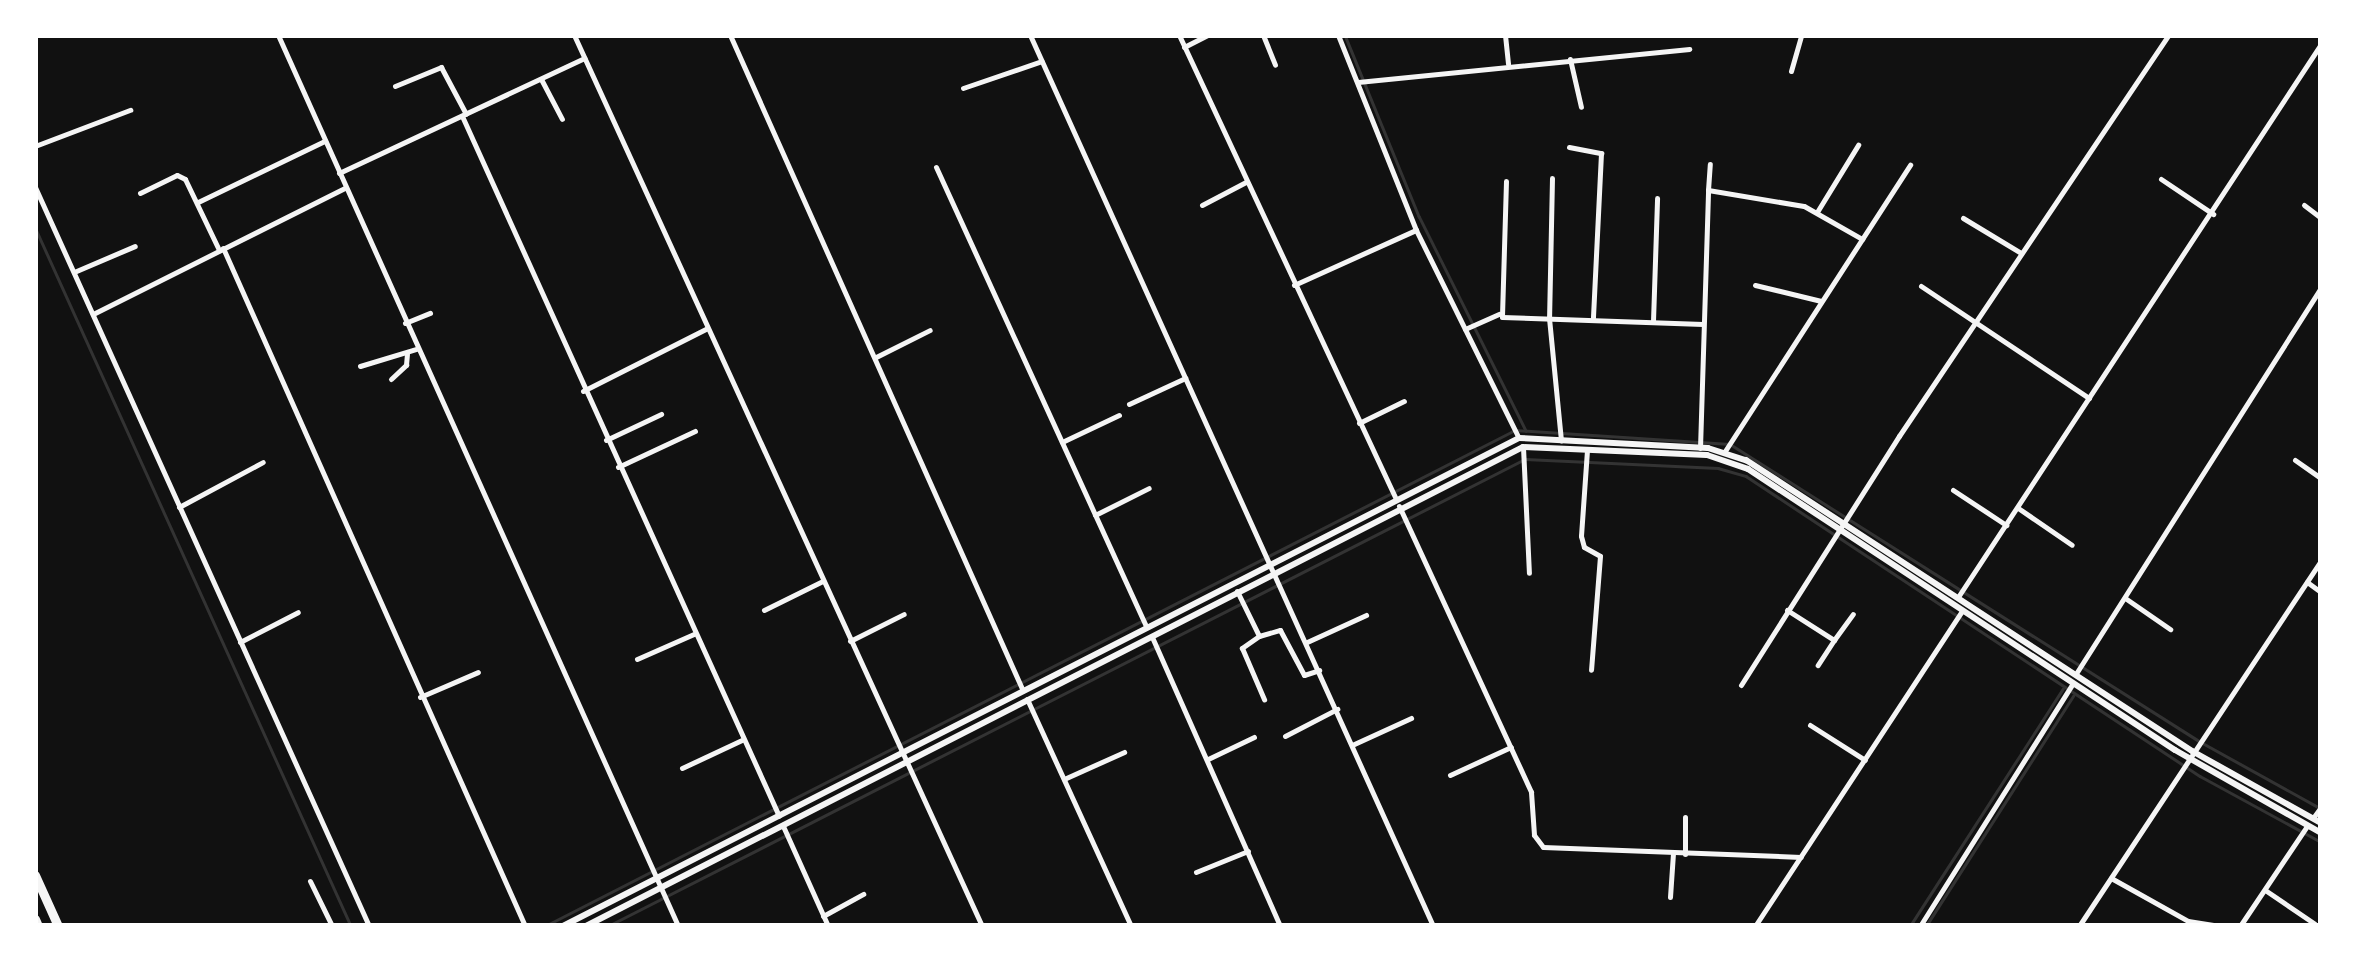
<!DOCTYPE html>
<html>
<head>
<meta charset="utf-8">
<style>
	body { margin:0 }
	#map { position:relative; width:2356px; height:961px; overflow:hidden; background:#111; font-family:"Fira Sans",sans-serif }
	div>[style] { position:absolute }
	.stream>* { height:2.5px; margin:-1.25px; padding:0 1.25px; transform-origin:1.25px; border-radius:1.25px; background:#333 }
	.minor>* { height:5px; margin:-2.5px; padding:0 2.5px; transform-origin:2.5px; border-radius:2.5px; background:#f5f5f5 }
	.tertiary>* { height:6px; margin:-3px; padding:0 3px; transform-origin:3px; border-radius:3px; background:#f5f5f5 }
	.trunk>* { height:9px; margin:-4.5px; padding:0 4.5px; transform-origin:4.5px; border-radius:4.5px; background:#f5f5f5 }
	span { translate:-50% -50%; white-space:nowrap; text-align:center; line-height:1.15; -webkit-text-stroke:10px #fff; paint-order:stroke }
	.frame { position:absolute; inset:0; border:38px solid #fff; pointer-events:none }
</style>
</head>
<body>
<div id="map">
	<div class="stream">
		<div style="left:1345px;top:35px;width:196px;rotate:67.8deg"></div>
		<div style="left:1419px;top:216px;width:240px;rotate:63.5deg"></div>
		<div style="left:35px;top:227px;width:767px;rotate:65.67deg"></div>
		<div style="left:545px;top:926px;width:1089px;rotate:-27.08deg"></div>
		<div style="left:1515px;top:430px;width:215px;rotate:3.7deg"></div>
		<div style="left:1730px;top:444px;width:555px;rotate:32.34deg"></div>
		<div style="left:2199px;top:741px;width:138px;rotate:29deg"></div>
		<div style="left:608px;top:926px;width:1029px;rotate:-26.99deg"></div>
		<div style="left:1525px;top:459px;width:193px;rotate:2.7deg"></div>
		<div style="left:1718px;top:468px;width:29px;rotate:16deg"></div>
		<div style="left:1746px;top:476px;width:544px;rotate:33.46deg"></div>
		<div style="left:2200px;top:776px;width:138px;rotate:28.6deg"></div>
		<div style="left:1910px;top:926px;width:282px;rotate:-57.2deg"></div>
		<div style="left:1926px;top:926px;width:273px;rotate:-57.4deg"></div>
	</div>
	<div class="minor">
		<div style="left:278px;top:35px;width:977px;rotate:65.82deg"></div>
		<div style="left:574px;top:35px;width:980px;rotate:65.4deg"></div>
		<div style="left:730px;top:35px;width:718px;rotate:65.93deg"></div>
		<div style="left:1030px;top:35px;width:978px;rotate:65.66deg"></div>
		<div style="left:1179px;top:35px;width:510px;rotate:64.94deg"></div>
		<div style="left:1263px;top:35px;width:32px;rotate:68deg"></div>
		<div style="left:1338px;top:35px;width:210px;rotate:68.2deg"></div>
		<div style="left:1416px;top:230px;width:232px;rotate:63.7deg"></div>
		<div style="left:1505px;top:35px;width:29px;rotate:84deg"></div>
		<div style="left:1184px;top:47px;width:27px;rotate:-27deg"></div>
		<div style="left:1570px;top:59px;width:49px;rotate:77.1deg"></div>
		<div style="left:1791px;top:71px;width:37px;rotate:-74deg"></div>
		<div style="left:541px;top:79px;width:45px;rotate:62.3deg"></div>
		<div style="left:1358px;top:82px;width:333px;rotate:-5.7deg"></div>
		<div style="left:395px;top:86px;width:50px;rotate:-22.4deg"></div>
		<div style="left:441px;top:67px;width:53px;rotate:62deg"></div>
		<div style="left:963px;top:88px;width:83px;rotate:-18.9deg"></div>
		<div style="left:462px;top:116px;width:768px;rotate:65.64deg"></div>
		<div style="left:35px;top:146px;width:102px;rotate:-20.8deg"></div>
		<div style="left:1569px;top:147px;width:33px;rotate:11deg"></div>
		<div style="left:1601px;top:153px;width:166px;rotate:92.8deg"></div>
		<div style="left:936px;top:167px;width:505px;rotate:65.42deg"></div>
		<div style="left:339px;top:173px;width:271px;rotate:-25.1deg"></div>
		<div style="left:1552px;top:178px;width:140px;rotate:91.2deg"></div>
		<div style="left:1549px;top:318px;width:123px;rotate:84.4deg"></div>
		<div style="left:2161px;top:179px;width:63px;rotate:33.9deg"></div>
		<div style="left:1506px;top:181px;width:136px;rotate:91.7deg"></div>
		<div style="left:1502px;top:317px;width:201px;rotate:2deg"></div>
		<div style="left:35px;top:187px;width:811px;rotate:65.68deg"></div>
		<div style="left:1708px;top:190px;width:26px;rotate:-86deg"></div>
		<div style="left:140px;top:193px;width:41px;rotate:-25.9deg"></div>
		<div style="left:177px;top:175px;width:9px;rotate:27deg"></div>
		<div style="left:185px;top:179px;width:79px;rotate:64.4deg"></div>
		<div style="left:198px;top:202px;width:141px;rotate:-25.7deg"></div>
		<div style="left:1202px;top:205px;width:50px;rotate:-27.6deg"></div>
		<div style="left:2304px;top:205px;width:21px;rotate:37deg"></div>
		<div style="left:1817px;top:212px;width:79px;rotate:-58.5deg"></div>
		<div style="left:1963px;top:218px;width:68px;rotate:31.1deg"></div>
		<div style="left:223px;top:248px;width:742px;rotate:65.99deg"></div>
		<div style="left:74px;top:272px;width:66px;rotate:-23.1deg"></div>
		<div style="left:1294px;top:285px;width:134px;rotate:-24.3deg"></div>
		<div style="left:1755px;top:285px;width:68px;rotate:13.6deg"></div>
		<div style="left:1921px;top:286px;width:202px;rotate:33.7deg"></div>
		<div style="left:93px;top:314px;width:282px;rotate:-26.6deg"></div>
		<div style="left:1653px;top:321px;width:123px;rotate:-88.1deg"></div>
		<div style="left:405px;top:323px;width:27px;rotate:-22deg"></div>
		<div style="left:1465px;top:329px;width:37px;rotate:-24deg"></div>
		<div style="left:876px;top:357px;width:60px;rotate:-26.6deg"></div>
		<div style="left:360px;top:366px;width:59px;rotate:-16.9deg"></div>
		<div style="left:391px;top:379px;width:21px;rotate:-43deg"></div>
		<div style="left:406px;top:365px;width:11px;rotate:-85deg"></div>
		<div style="left:583px;top:391px;width:138px;rotate:-26.8deg"></div>
		<div style="left:1129px;top:404px;width:62px;rotate:-24.9deg"></div>
		<div style="left:1359px;top:423px;width:50px;rotate:-26.1deg"></div>
		<div style="left:606px;top:440px;width:61px;rotate:-25.3deg"></div>
		<div style="left:1062px;top:442px;width:63px;rotate:-25.3deg"></div>
		<div style="left:1523px;top:447px;width:126px;rotate:87.3deg"></div>
		<div style="left:1700px;top:448px;width:258px;rotate:-88.2deg"></div>
		<div style="left:1708px;top:190px;width:97px;rotate:9.5deg"></div>
		<div style="left:1804px;top:206px;width:67px;rotate:29.6deg"></div>
		<div style="left:1587px;top:450px;width:86px;rotate:94deg"></div>
		<div style="left:1581px;top:536px;width:11px;rotate:75deg"></div>
		<div style="left:1584px;top:547px;width:18px;rotate:29deg"></div>
		<div style="left:1600px;top:556px;width:114px;rotate:94.5deg"></div>
		<div style="left:1725px;top:451px;width:341px;rotate:-57.1deg"></div>
		<div style="left:2295px;top:460px;width:32px;rotate:35deg"></div>
		<div style="left:618px;top:467px;width:85px;rotate:-25.1deg"></div>
		<div style="left:1953px;top:490px;width:64px;rotate:33.4deg"></div>
		<div style="left:1399px;top:506px;width:315px;rotate:65.2deg"></div>
		<div style="left:1531px;top:792px;width:43px;rotate:86deg"></div>
		<div style="left:1534px;top:835px;width:15px;rotate:53deg"></div>
		<div style="left:1543px;top:847px;width:258px;rotate:2.2deg"></div>
		<div style="left:179px;top:507px;width:95px;rotate:-28.2deg"></div>
		<div style="left:2018px;top:508px;width:65px;rotate:34.4deg"></div>
		<div style="left:1095px;top:515px;width:60px;rotate:-26.6deg"></div>
		<div style="left:2307px;top:582px;width:17px;rotate:36deg"></div>
		<div style="left:1237px;top:591px;width:50px;rotate:63.9deg"></div>
		<div style="left:1259px;top:636px;width:22px;rotate:-16deg"></div>
		<div style="left:1280px;top:630px;width:51px;rotate:61.9deg"></div>
		<div style="left:1304px;top:675px;width:16px;rotate:-18deg"></div>
		<div style="left:1958px;top:597px;width:661px;rotate:-56.72deg"></div>
		<div style="left:2125px;top:598px;width:55px;rotate:34.6deg"></div>
		<div style="left:764px;top:610px;width:66px;rotate:-26.2deg"></div>
		<div style="left:1787px;top:610px;width:56px;rotate:32.6deg"></div>
		<div style="left:1834px;top:640px;width:30px;rotate:123deg"></div>
		<div style="left:1259px;top:636px;width:21px;rotate:145deg"></div>
		<div style="left:1242px;top:648px;width:56px;rotate:66.7deg"></div>
		<div style="left:1152px;top:637px;width:316px;rotate:66.1deg"></div>
		<div style="left:1834px;top:640px;width:32px;rotate:-54deg"></div>
		<div style="left:850px;top:641px;width:60px;rotate:-26.6deg"></div>
		<div style="left:240px;top:642px;width:65px;rotate:-27.3deg"></div>
		<div style="left:1307px;top:642px;width:65px;rotate:-24.6deg"></div>
		<div style="left:637px;top:659px;width:62px;rotate:-23.7deg"></div>
		<div style="left:2077px;top:672px;width:455px;rotate:-57.6deg"></div>
		<div style="left:1741px;top:685px;width:295px;rotate:-57.6deg"></div>
		<div style="left:1899px;top:436px;width:483px;rotate:-56.1deg"></div>
		<div style="left:420px;top:697px;width:63px;rotate:-23.3deg"></div>
		<div style="left:1027px;top:699px;width:250px;rotate:65.4deg"></div>
		<div style="left:1810px;top:725px;width:65px;rotate:32.5deg"></div>
		<div style="left:1285px;top:736px;width:59px;rotate:-27.4deg"></div>
		<div style="left:1352px;top:745px;width:65px;rotate:-24.6deg"></div>
		<div style="left:1208px;top:759px;width:51px;rotate:-25.6deg"></div>
		<div style="left:682px;top:768px;width:66px;rotate:-25deg"></div>
		<div style="left:1450px;top:775px;width:67px;rotate:-24.7deg"></div>
		<div style="left:1064px;top:779px;width:66px;rotate:-24.2deg"></div>
		<div style="left:1685px;top:817px;width:37px;rotate:90deg"></div>
		<div style="left:2313px;top:818px;width:14px;rotate:-54deg"></div>
		<div style="left:783px;top:826px;width:110px;rotate:65.8deg"></div>
		<div style="left:1196px;top:872px;width:56px;rotate:-22deg"></div>
		<div style="left:2111px;top:878px;width:88px;rotate:29.2deg"></div>
		<div style="left:2188px;top:921px;width:32px;rotate:9deg"></div>
		<div style="left:310px;top:881px;width:50px;rotate:63.9deg"></div>
		<div style="left:2265px;top:890px;width:60px;rotate:34.2deg"></div>
		<div style="left:1670px;top:897px;width:44px;rotate:-86.1deg"></div>
		<div style="left:823px;top:916px;width:46px;rotate:-28.8deg"></div>
		<div style="left:1755px;top:926px;width:377px;rotate:-56.7deg"></div>
		<div style="left:1920px;top:926px;width:287px;rotate:-57.8deg"></div>
		<div style="left:2079px;top:926px;width:438px;rotate:-56.5deg"></div>
		<div style="left:2240px;top:926px;width:120px;rotate:-56.2deg"></div>
	</div>
	<div class="tertiary">
		<div style="left:563px;top:926px;width:1073px;rotate:-27.04deg"></div>
		<div style="left:1519px;top:438px;width:189px;rotate:3deg"></div>
		<div style="left:1708px;top:448px;width:40px;rotate:18deg"></div>
		<div style="left:1746px;top:460px;width:533px;rotate:33.12deg"></div>
		<div style="left:2192px;top:751px;width:148px;rotate:29.2deg"></div>
		<div style="left:586px;top:926px;width:1052px;rotate:-27.08deg"></div>
		<div style="left:1523px;top:447px;width:184px;rotate:2.5deg"></div>
		<div style="left:1707px;top:455px;width:43px;rotate:18.9deg"></div>
		<div style="left:1748px;top:469px;width:511px;rotate:33.35deg"></div>
		<div style="left:2175px;top:750px;width:168px;rotate:29.6deg"></div>
	</div>
	<div class="trunk">
		<div style="left:35px;top:875px;width:56px;rotate:65.7deg"></div>
		<div style="left:35px;top:919px;width:8px;rotate:67deg"></div>
	</div>
	<div class="frame"></div>
</div>
</body>
</html>
